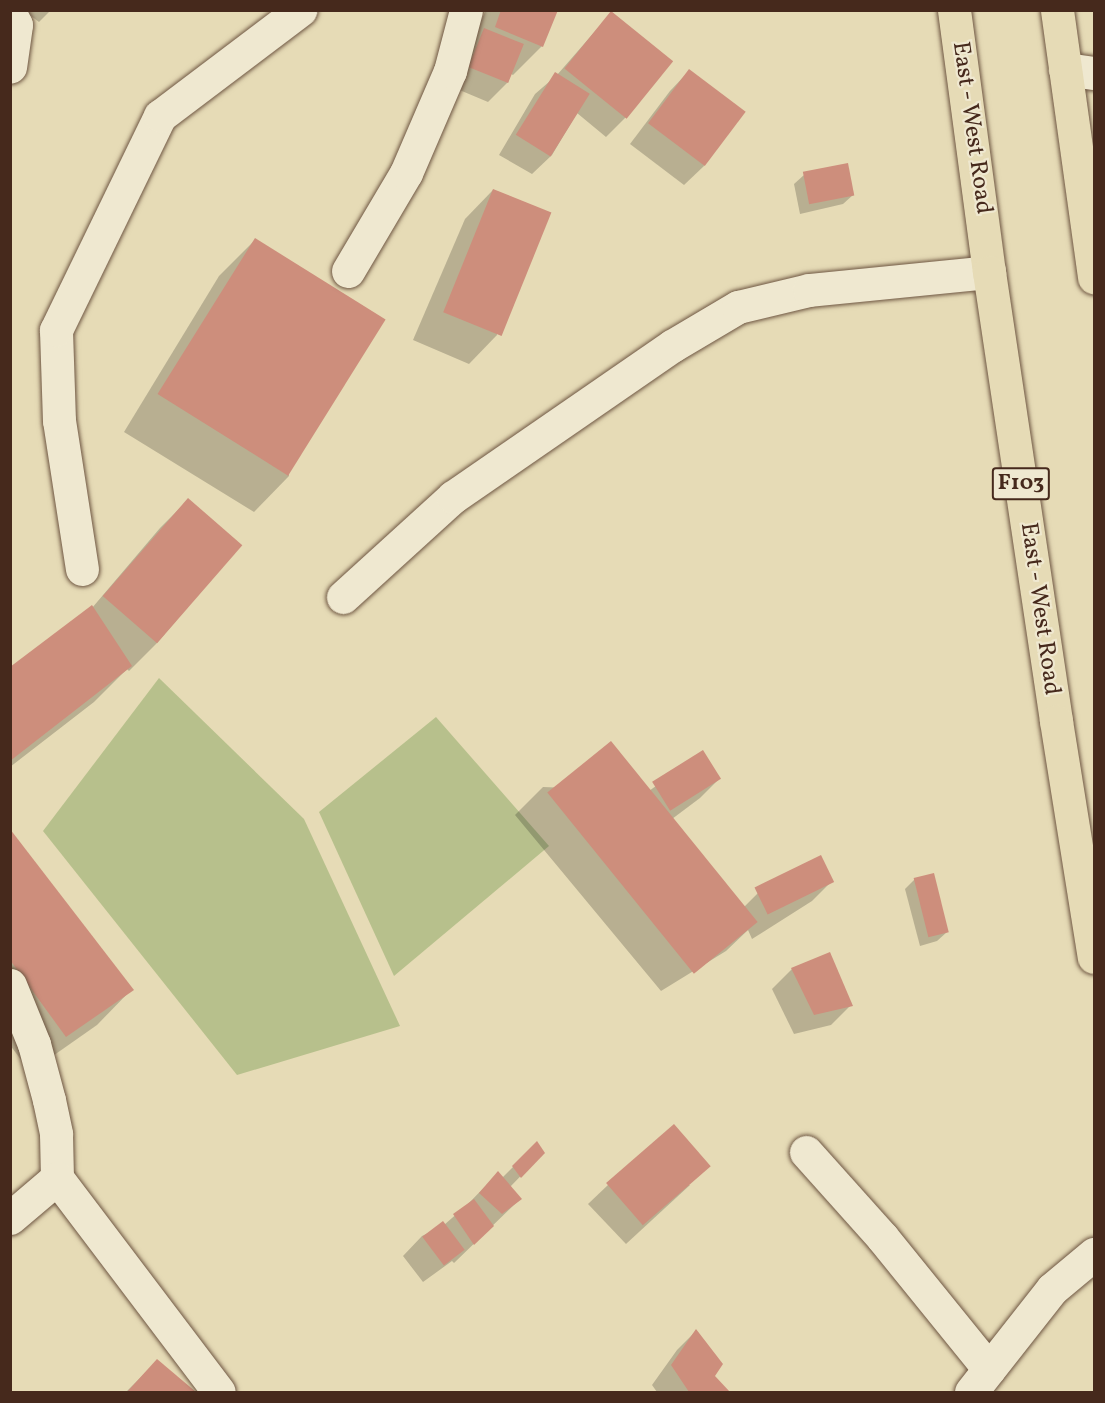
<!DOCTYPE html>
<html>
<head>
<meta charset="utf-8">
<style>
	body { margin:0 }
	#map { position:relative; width:1105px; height:1403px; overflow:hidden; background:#e6dbb6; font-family:Vollkorn,serif }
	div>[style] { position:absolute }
	.green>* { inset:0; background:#b7c08c }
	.shadow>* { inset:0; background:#0003 }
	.building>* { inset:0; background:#cd8e7c; transform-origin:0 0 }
	.roads { filter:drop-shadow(0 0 2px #6e5642) drop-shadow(0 0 2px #6e5642) }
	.minor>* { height:33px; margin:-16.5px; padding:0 16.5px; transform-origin:16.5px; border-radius:16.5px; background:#efe8d0 }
	.major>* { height:33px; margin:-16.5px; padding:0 16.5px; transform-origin:16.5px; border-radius:16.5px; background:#e6dbb6 }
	span { translate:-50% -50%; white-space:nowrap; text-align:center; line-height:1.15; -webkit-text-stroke:4.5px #efe8d0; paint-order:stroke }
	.shield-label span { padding:2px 4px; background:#efe8d0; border:2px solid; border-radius:4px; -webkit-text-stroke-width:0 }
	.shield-label { font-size:22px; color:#46291c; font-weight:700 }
	.street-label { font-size:24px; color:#46291c }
	.frame { position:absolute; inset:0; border:12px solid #46291c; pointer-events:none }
</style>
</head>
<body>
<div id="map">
	<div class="green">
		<div style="clip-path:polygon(159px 678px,304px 819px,400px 1026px,237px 1075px,43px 831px)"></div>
		<div style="clip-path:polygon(436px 717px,549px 846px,394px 976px,319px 812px)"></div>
	</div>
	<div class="shadow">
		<div style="clip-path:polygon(23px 10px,51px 10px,39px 22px)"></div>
		<div style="clip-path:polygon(486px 10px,556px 10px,542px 46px,513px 75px,511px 74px,508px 82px,488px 102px,450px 86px)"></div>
		<div style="clip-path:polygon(611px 13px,626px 117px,606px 137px,577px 113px,552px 155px,532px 174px,499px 155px,535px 94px,557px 75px)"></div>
		<div style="clip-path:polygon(689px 71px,704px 166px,684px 185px,630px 144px,670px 91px)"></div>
		<div style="clip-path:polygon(804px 175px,853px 195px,843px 204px,800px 214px,794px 184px)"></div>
		<div style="clip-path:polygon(493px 190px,497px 335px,469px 364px,413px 340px,465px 219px)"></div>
		<div style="clip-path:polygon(255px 240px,289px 476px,254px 512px,124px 432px,219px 276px)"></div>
		<div style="clip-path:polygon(188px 500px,240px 545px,158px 642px,129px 671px,127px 669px,94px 702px,10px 767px,10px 669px,92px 608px,160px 528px)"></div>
		<div style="clip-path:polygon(703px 752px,719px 779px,700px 798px,672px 819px,743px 908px,758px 893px,832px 881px,812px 901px,752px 939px,748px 930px,726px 951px,661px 991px,515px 815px,543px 787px,649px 791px)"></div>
		<div style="clip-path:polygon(10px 832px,132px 989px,97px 1025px,30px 1072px,10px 1045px)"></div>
		<div style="clip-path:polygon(933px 875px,947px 932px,937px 941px,920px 946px,905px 889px,914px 880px)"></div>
		<div style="clip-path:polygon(792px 969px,851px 1005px,831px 1025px,794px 1034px,772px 989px)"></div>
		<div style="clip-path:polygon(537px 1143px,543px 1153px,510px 1187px,520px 1199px,454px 1263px,452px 1261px,423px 1282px,403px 1256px,422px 1236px,444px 1225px,468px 1204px,498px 1173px,502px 1178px)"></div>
		<div style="clip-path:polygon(608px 1185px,690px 1185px,626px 1244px,588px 1204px)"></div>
		<div style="clip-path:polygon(696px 1331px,713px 1376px,728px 1392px,657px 1392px,652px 1385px,677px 1350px)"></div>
		<div style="clip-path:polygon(157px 1361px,194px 1392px,126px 1392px)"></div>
	</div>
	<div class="building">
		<div style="clip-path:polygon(501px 10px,558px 10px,543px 47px,495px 27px)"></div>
		<div style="left:611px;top:11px;width:80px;height:74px;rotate:39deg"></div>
		<div style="left:484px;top:28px;width:43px;height:42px;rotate:22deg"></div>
		<div style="left:689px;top:69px;width:71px;height:68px;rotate:37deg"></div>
		<div style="left:555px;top:72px;width:41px;height:74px;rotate:32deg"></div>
		<div style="left:848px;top:163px;width:33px;height:46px;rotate:79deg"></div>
		<div style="left:493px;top:189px;width:63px;height:133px;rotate:22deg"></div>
		<div style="left:255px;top:238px;width:154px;height:184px;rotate:32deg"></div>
		<div style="left:188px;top:498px;width:72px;height:130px;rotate:41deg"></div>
		<div style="clip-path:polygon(92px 605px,132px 666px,10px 761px,10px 667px)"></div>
		<div style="left:611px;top:741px;width:233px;height:82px;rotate:51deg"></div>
		<div style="left:703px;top:750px;width:34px;height:60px;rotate:58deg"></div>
		<div style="clip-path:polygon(10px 829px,134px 990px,66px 1037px,10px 960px)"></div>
		<div style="left:821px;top:855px;width:30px;height:74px;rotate:64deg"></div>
		<div style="left:934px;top:873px;width:61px;height:21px;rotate:76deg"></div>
		<div style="clip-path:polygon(830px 952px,853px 1006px,814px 1015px,791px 968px)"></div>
		<div style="left:674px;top:1124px;width:56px;height:90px;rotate:49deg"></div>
		<div style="clip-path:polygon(537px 1141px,545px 1153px,521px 1178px,512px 1166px)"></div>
		<div style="clip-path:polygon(498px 1171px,522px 1199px,502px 1214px,479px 1193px)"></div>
		<div style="clip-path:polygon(474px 1199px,494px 1226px,474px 1245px,453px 1214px)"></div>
		<div style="left:443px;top:1221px;width:36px;height:26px;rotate:53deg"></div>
		<div style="clip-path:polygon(696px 1329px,723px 1364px,715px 1376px,730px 1392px,689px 1392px,671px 1365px)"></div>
		<div style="clip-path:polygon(157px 1359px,196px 1392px,127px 1392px)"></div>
	</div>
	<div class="roads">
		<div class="minor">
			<div style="left:10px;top:13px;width:13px;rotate:63deg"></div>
			<div style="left:16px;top:25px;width:42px;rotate:98.1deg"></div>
			<div style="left:1065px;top:69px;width:29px;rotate:8deg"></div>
			<div style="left:348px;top:271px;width:114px;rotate:-59.4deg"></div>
			<div style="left:406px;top:173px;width:111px;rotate:-66.7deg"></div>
			<div style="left:450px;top:71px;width:63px;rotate:-75.3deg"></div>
			<div style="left:82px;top:569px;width:150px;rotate:-98.8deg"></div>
			<div style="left:59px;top:421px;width:91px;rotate:-91.9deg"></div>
			<div style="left:56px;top:330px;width:238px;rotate:-64.1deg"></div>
			<div style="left:160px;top:116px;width:176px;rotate:-37.1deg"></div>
			<div style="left:343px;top:597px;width:149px;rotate:-42.3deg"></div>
			<div style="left:453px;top:497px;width:266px;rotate:-34.6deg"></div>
			<div style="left:672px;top:346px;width:77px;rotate:-30.6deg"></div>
			<div style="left:738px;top:307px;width:73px;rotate:-13.5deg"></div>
			<div style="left:809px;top:290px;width:181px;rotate:-5.7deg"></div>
			<div style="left:10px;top:985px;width:64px;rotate:67.9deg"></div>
			<div style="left:34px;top:1044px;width:58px;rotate:75deg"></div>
			<div style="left:49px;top:1100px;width:35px;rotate:78deg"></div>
			<div style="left:56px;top:1134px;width:44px;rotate:88.7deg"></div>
			<div style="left:57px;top:1178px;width:268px;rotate:52.9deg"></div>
			<div style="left:806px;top:1152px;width:114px;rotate:48.2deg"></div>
			<div style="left:882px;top:1237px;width:170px;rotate:51deg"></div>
			<div style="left:10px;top:1218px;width:62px;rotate:-40.4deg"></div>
			<div style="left:971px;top:1392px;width:131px;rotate:-51.8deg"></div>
			<div style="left:1052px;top:1289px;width:55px;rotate:-39.8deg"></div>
		</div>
		<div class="major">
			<div style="left:954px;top:10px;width:264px;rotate:82.4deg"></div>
			<div style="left:989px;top:272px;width:454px;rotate:81.5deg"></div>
			<div style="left:1056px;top:721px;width:239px;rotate:80.9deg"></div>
			<div style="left:1057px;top:10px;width:270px;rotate:82.1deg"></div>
		</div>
	</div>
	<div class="shield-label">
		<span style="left:1021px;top:484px">F103</span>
	</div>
	<div class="street-label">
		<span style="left:971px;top:128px;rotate:82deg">East - West Road</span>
		<span style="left:1039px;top:609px;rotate:82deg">East - West Road</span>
	</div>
	<div class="frame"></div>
</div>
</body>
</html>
